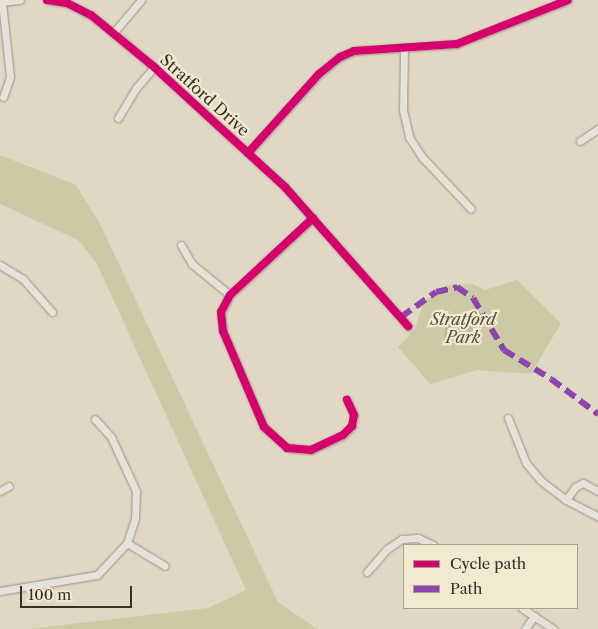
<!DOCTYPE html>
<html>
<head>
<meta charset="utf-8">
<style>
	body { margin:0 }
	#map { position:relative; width:598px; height:629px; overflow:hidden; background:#e0d7c4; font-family:"Libre Caslon Text",serif }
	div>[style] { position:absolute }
	.green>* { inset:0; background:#cccaa5 }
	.water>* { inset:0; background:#aec3b5 }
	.building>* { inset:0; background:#bfae9e }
	.roads { filter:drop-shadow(0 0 1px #999286) drop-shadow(0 0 1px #999286) }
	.street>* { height:7px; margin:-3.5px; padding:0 3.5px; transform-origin:3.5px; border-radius:3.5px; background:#e7e2d8 }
	.quiet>* { height:6px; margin-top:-3px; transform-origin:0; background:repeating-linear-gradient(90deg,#8e44ad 0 12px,transparent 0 18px) }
	.cycleway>* { height:8px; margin:-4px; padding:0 4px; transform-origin:4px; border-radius:4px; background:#d6006c }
	span { translate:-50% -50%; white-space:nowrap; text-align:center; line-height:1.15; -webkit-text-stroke:4.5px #f3e8d0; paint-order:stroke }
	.street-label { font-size:16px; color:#3c2f27 }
	.park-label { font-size:16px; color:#564c3b; font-style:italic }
	.legend { position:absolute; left:403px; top:544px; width:175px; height:65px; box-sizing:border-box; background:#f3e8d0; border:1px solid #aa9e8c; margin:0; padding:6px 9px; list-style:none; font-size:15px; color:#3c2f27 }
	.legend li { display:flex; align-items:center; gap:10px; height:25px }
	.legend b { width:25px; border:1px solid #aa9e8c }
	.scale { position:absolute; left:20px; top:586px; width:112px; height:22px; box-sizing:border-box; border:2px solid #3c2f27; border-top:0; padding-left:6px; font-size:15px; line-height:18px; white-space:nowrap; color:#3c2f27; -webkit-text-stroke:4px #f3e8d0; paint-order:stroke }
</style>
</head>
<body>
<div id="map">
	<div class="green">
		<div style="clip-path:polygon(0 155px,76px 185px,100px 224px,278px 602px,317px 629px,29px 629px,208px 608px,246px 590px,97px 264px,78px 240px,0 204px)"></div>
		<div style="clip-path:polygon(517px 280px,561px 323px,531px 374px,477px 370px,430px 384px,398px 347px,415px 329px,424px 301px,450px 285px,472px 284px,485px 290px)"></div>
	</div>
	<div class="water">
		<div style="clip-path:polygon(466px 322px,473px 324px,473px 331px,466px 339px,458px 338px,455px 330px,462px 331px)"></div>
	</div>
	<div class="building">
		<div style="clip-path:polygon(447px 316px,452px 316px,450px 337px,444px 337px)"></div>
	</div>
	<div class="roads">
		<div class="street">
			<div style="left:47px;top:0;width:20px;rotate:9deg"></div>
			<div style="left:67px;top:3px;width:27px;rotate:27deg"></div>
			<div style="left:91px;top:15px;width:82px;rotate:39.5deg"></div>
			<div style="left:154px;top:67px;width:178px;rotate:42.5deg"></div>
			<div style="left:285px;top:187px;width:186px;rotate:48.5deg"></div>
			<div style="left:0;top:2px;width:20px;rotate:-6deg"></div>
			<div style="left:2px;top:2px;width:75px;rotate:83.9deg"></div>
			<div style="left:10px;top:77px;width:21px;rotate:109deg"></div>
			<div style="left:114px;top:32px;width:42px;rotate:-49.8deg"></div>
			<div style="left:404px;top:49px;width:61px;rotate:90.9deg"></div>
			<div style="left:403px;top:110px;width:28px;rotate:77deg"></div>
			<div style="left:409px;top:137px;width:24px;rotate:57deg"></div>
			<div style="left:422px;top:157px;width:71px;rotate:46.7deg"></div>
			<div style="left:118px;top:118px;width:35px;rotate:-59deg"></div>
			<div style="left:136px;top:88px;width:28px;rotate:-49deg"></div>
			<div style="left:580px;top:141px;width:22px;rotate:-34deg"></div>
			<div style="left:248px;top:153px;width:106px;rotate:-48.1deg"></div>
			<div style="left:319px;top:74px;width:27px;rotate:-39deg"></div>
			<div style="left:340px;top:57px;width:15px;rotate:-23deg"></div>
			<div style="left:354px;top:51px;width:103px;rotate:-3.9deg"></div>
			<div style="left:457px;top:44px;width:119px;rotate:-21.6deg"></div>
			<div style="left:313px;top:218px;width:113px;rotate:137.1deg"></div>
			<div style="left:230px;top:295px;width:19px;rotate:118deg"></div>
			<div style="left:221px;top:312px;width:19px;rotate:84deg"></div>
			<div style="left:223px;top:331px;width:104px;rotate:66.9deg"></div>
			<div style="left:264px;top:427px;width:31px;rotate:42deg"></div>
			<div style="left:287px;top:448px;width:24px;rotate:5deg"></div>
			<div style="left:311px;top:450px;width:35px;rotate:-25deg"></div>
			<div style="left:343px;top:435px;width:13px;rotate:-45deg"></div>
			<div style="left:352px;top:426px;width:11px;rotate:-80deg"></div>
			<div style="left:354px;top:415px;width:17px;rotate:-115deg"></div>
			<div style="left:181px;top:245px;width:22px;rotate:60deg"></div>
			<div style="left:192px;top:264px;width:49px;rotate:39.2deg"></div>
			<div style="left:0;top:265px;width:27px;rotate:31deg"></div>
			<div style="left:23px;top:279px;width:44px;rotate:48.7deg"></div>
			<div style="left:508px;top:418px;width:48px;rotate:68.2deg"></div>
			<div style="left:526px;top:463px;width:23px;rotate:50deg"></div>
			<div style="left:541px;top:481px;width:31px;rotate:37deg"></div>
			<div style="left:566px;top:500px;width:36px;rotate:27deg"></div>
			<div style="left:0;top:491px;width:10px;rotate:-29deg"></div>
			<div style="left:566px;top:500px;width:16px;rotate:-55deg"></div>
			<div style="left:575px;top:487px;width:9px;rotate:-27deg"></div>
			<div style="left:583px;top:483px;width:17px;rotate:28deg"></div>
			<div style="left:127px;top:543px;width:44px;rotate:31.2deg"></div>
			<div style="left:367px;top:572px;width:30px;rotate:-49deg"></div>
			<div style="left:387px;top:549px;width:18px;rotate:-34deg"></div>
			<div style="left:402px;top:539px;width:16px;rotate:-4deg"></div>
			<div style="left:418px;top:538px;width:17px;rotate:25deg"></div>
			<div style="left:0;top:591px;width:98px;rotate:-9.4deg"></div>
			<div style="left:97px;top:575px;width:44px;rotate:-46.8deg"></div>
			<div style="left:127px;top:543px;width:25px;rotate:-72deg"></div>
			<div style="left:135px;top:519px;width:28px;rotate:-88deg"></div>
			<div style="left:136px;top:491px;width:60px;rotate:-114.8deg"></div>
			<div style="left:111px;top:437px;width:24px;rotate:-132deg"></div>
			<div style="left:522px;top:608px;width:37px;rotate:34deg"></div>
			<div style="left:525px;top:629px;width:16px;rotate:-55deg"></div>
		</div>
	</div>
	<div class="quiet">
		<div style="left:401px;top:317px;width:43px;rotate:-35.5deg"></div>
		<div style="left:436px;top:292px;width:22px;rotate:-13deg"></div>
		<div style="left:457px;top:287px;width:19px;rotate:35deg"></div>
		<div style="left:473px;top:298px;width:61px;rotate:59.2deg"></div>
		<div style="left:504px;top:350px;width:55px;rotate:31.7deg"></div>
		<div style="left:551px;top:379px;width:59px;rotate:36.7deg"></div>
	</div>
	<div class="cycleway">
		<div style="left:47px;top:0;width:20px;rotate:9deg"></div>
		<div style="left:67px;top:3px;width:27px;rotate:27deg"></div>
		<div style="left:91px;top:15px;width:82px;rotate:39.5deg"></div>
		<div style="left:154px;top:67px;width:178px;rotate:42.5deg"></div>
		<div style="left:285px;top:187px;width:186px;rotate:48.5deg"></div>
		<div style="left:248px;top:153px;width:106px;rotate:-48.1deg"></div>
		<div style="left:319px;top:74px;width:27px;rotate:-39deg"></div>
		<div style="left:340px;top:57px;width:15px;rotate:-23deg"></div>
		<div style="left:354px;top:51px;width:103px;rotate:-3.9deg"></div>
		<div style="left:457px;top:44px;width:119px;rotate:-21.6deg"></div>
		<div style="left:313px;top:218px;width:113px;rotate:137.1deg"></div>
		<div style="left:230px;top:295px;width:19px;rotate:118deg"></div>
		<div style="left:221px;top:312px;width:19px;rotate:84deg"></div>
		<div style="left:223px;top:331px;width:104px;rotate:66.9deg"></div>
		<div style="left:264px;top:427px;width:31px;rotate:42deg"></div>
		<div style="left:287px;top:448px;width:24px;rotate:5deg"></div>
		<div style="left:311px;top:450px;width:35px;rotate:-25deg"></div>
		<div style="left:343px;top:435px;width:13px;rotate:-45deg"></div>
		<div style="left:352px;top:426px;width:11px;rotate:-80deg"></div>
		<div style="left:354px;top:415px;width:17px;rotate:-115deg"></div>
	</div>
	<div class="street-label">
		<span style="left:205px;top:95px;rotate:42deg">Stratford Drive</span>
	</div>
	<div class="park-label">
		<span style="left:463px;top:328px">Stratford<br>Park</span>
	</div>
	<ul class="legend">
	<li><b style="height:6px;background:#d6006c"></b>Cycle path</li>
	<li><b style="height:6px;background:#8e44ad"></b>Path</li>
	</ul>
	<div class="scale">100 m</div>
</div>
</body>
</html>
